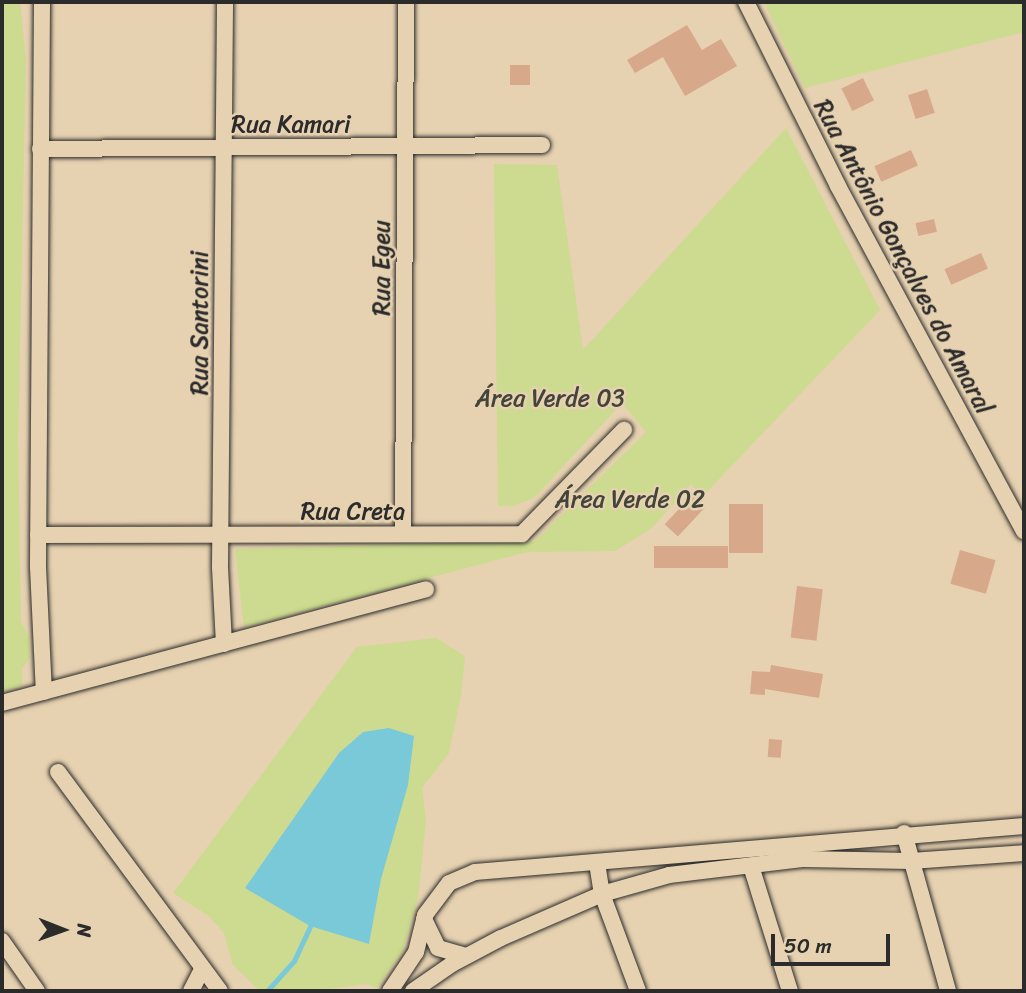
<!DOCTYPE html>
<html>
<head>
<meta charset="utf-8">
<style>
	body { margin:0 }
	#map { position:relative; width:1026px; height:993px; overflow:hidden; background:#e6d1b0; font-family:Sriracha,sans-serif }
	div>[style] { position:absolute }
	.green>* { inset:0; background:#ccdb8f }
	.water>* { inset:0; background:#7ac9d8 }
	.stream>* { height:4.5px; margin:-2.25px; padding:0 2.25px; transform-origin:2.25px; border-radius:2.25px; background:#7ac9d8 }
	.building>* { inset:0; background:#d8a88a; transform-origin:0 0 }
	.roads { filter:drop-shadow(0 0 2px #2b2b2b) drop-shadow(0 0 2px #2b2b2b) }
	.minor>* { height:16px; margin:-8px; padding:0 8px; transform-origin:8px; border-radius:8px; background:#e6d1b0 }
	span { translate:-50% -50%; white-space:nowrap; text-align:center; line-height:1.15; -webkit-text-stroke:5px #e6d1b0; paint-order:stroke }
	.street-label { font-size:24px; color:#2b2b2b }
	.park-label { font-size:24px; color:#43453a }
	.frame { position:absolute; inset:0; border:4px solid #2b2b2b; pointer-events:none }
	.north { position:absolute; left:28px; top:895px; width:70px; height:70px; -webkit-text-stroke:5px #e6d1b0; paint-order:stroke; rotate:91deg; font-size:19px; font-weight:700; line-height:28px; text-align:center; color:#2b2b2b }
	.north::after { content:''; display:block; margin:auto; width:24px; height:32px; background:#2b2b2b; clip-path:polygon(50% 0,100% 100%,50% 72%,0 100%) }
	.scale { position:absolute; left:771px; top:934px; width:119px; height:32px; box-sizing:border-box; border:4px solid #2b2b2b; border-top:0; padding-left:9px; font-size:21px; line-height:24px; white-space:nowrap; color:#2b2b2b; -webkit-text-stroke:5px #e6d1b0; paint-order:stroke }
</style>
</head>
<body>
<div id="map">
	<div class="green">
		<div style="clip-path:polygon(2px 2px,20px 2px,26px 61px,18px 441px,21px 621px,29px 637px,30px 658px,22px 668px,22px 686px,2px 691px)"></div>
		<div style="clip-path:polygon(764px 2px,1024px 2px,1024px 32px,805px 88px)"></div>
		<div style="clip-path:polygon(786px 128px,880px 310px,702px 497px,691px 484px,652px 528px,615px 551px,527px 552px,244px 627px,235px 549px,535px 541px,646px 432px,622px 403px,534px 498px,513px 506px,498px 506px,494px 164px,557px 165px,583px 350px)"></div>
		<div style="clip-path:polygon(evenodd,436px 638px,465px 656px,461px 695px,449px 753px,422px 788px,426px 820px,418px 898px,403px 951px,377px 988px,366px 984px,313px 991px,260px 991px,233px 965px,224px 933px,209px 916px,173px 893px,357px 647px,436px 638px,363px 732px,381px 879px,369px 944px,245px 888px,339px 753px,363px 732px)"></div>
	</div>
	<div class="water">
		<div style="clip-path:polygon(389px 728px,414px 736px,408px 785px,381px 879px,369px 944px,310px 926px,245px 888px,339px 753px,363px 732px)"></div>
	</div>
	<div class="stream">
		<div style="left:267px;top:991px;width:40px;rotate:-48deg"></div>
		<div style="left:294px;top:961px;width:38px;rotate:-65deg"></div>
	</div>
	<div class="building">
		<div style="clip-path:polygon(687px 25px,702px 50px,721px 39px,737px 66px,685px 96px,663px 57px,635px 73px,627px 60px)"></div>
		<div style="left:510px;top:65px;width:20px;height:20px"></div>
		<div style="left:863px;top:78px;width:25px;height:24px;rotate:64deg"></div>
		<div style="left:927px;top:89px;width:25px;height:20px;rotate:72deg"></div>
		<div style="left:911px;top:150px;width:17px;height:40px;rotate:66deg"></div>
		<div style="left:934px;top:219px;width:13px;height:19px;rotate:77deg"></div>
		<div style="left:981px;top:253px;width:17px;height:40px;rotate:66deg"></div>
		<div style="left:692px;top:495px;width:18px;height:40px;rotate:43deg"></div>
		<div style="left:729px;top:504px;width:34px;height:49px"></div>
		<div style="left:728px;top:546px;width:22px;height:74px;rotate:90deg"></div>
		<div style="left:960px;top:550px;width:37px;height:35px;rotate:16deg"></div>
		<div style="left:797px;top:586px;width:26px;height:52px;rotate:7deg"></div>
		<div style="clip-path:polygon(771px 665px,823px 674px,819px 698px,765px 689px,765px 695px,750px 694px,752px 671px,770px 672px)"></div>
		<div style="left:769px;top:739px;width:13px;height:18px;rotate:4deg"></div>
	</div>
	<div class="roads">
		<div class="minor">
			<div style="left:42px;top:2px;width:565px;rotate:90.41deg"></div>
			<div style="left:38px;top:567px;width:125px;rotate:87.3deg"></div>
			<div style="left:746px;top:2px;width:206px;rotate:63.4deg"></div>
			<div style="left:838px;top:186px;width:392px;rotate:61.7deg"></div>
			<div style="left:40px;top:149px;width:502px;rotate:-0.46deg"></div>
			<div style="left:403px;top:534px;width:532px;rotate:-89.68deg"></div>
			<div style="left:38px;top:535px;width:484px;rotate:-0.1deg"></div>
			<div style="left:522px;top:534px;width:146px;rotate:-45.6deg"></div>
			<div style="left:224px;top:644px;width:77px;rotate:-93deg"></div>
			<div style="left:220px;top:567px;width:565px;rotate:-89.49deg"></div>
			<div style="left:2px;top:703px;width:439px;rotate:-15deg"></div>
			<div style="left:58px;top:772px;width:272px;rotate:53.5deg"></div>
			<div style="left:904px;top:833px;width:164px;rotate:74.4deg"></div>
			<div style="left:597px;top:863px;width:31px;rotate:81deg"></div>
			<div style="left:602px;top:894px;width:103px;rotate:69.6deg"></div>
			<div style="left:751px;top:866px;width:131px;rotate:72.7deg"></div>
			<div style="left:424px;top:919px;width:32px;rotate:64deg"></div>
			<div style="left:438px;top:948px;width:29px;rotate:16deg"></div>
			<div style="left:2px;top:941px;width:61px;rotate:55deg"></div>
			<div style="left:191px;top:991px;width:22px;rotate:-63deg"></div>
			<div style="left:390px;top:991px;width:47px;rotate:-56.3deg"></div>
			<div style="left:416px;top:952px;width:38px;rotate:-76deg"></div>
			<div style="left:425px;top:915px;width:40px;rotate:-53deg"></div>
			<div style="left:449px;top:883px;width:28px;rotate:-23deg"></div>
			<div style="left:475px;top:872px;width:551px;rotate:-4.79deg"></div>
			<div style="left:413px;top:991px;width:47px;rotate:-34.7deg"></div>
			<div style="left:452px;top:964px;width:55px;rotate:-28deg"></div>
			<div style="left:501px;top:938px;width:110px;rotate:-23.5deg"></div>
			<div style="left:602px;top:894px;width:70px;rotate:-15.8deg"></div>
			<div style="left:669px;top:875px;width:136px;rotate:-6.8deg"></div>
			<div style="left:804px;top:859px;width:107px;rotate:1.1deg"></div>
			<div style="left:911px;top:861px;width:113px;rotate:-4deg"></div>
		</div>
	</div>
	<div class="street-label">
		<span style="left:291px;top:125px">Rua Kamari</span>
		<span style="left:903px;top:257px;rotate:62deg">Rua Antônio Gonçalves do Amaral</span>
		<span style="left:382px;top:268px;rotate:-90deg">Rua Egeu</span>
		<span style="left:200px;top:323px;rotate:-90deg">Rua Santorini</span>
		<span style="left:353px;top:512px">Rua Creta</span>
	</div>
	<div class="park-label">
		<span style="left:550px;top:399px">Área Verde 03</span>
		<span style="left:630px;top:500px">Área Verde 02</span>
	</div>
	<div class="frame"></div>
	<div class="north">N</div>
	<div class="scale">50 m</div>
</div>
</body>
</html>
